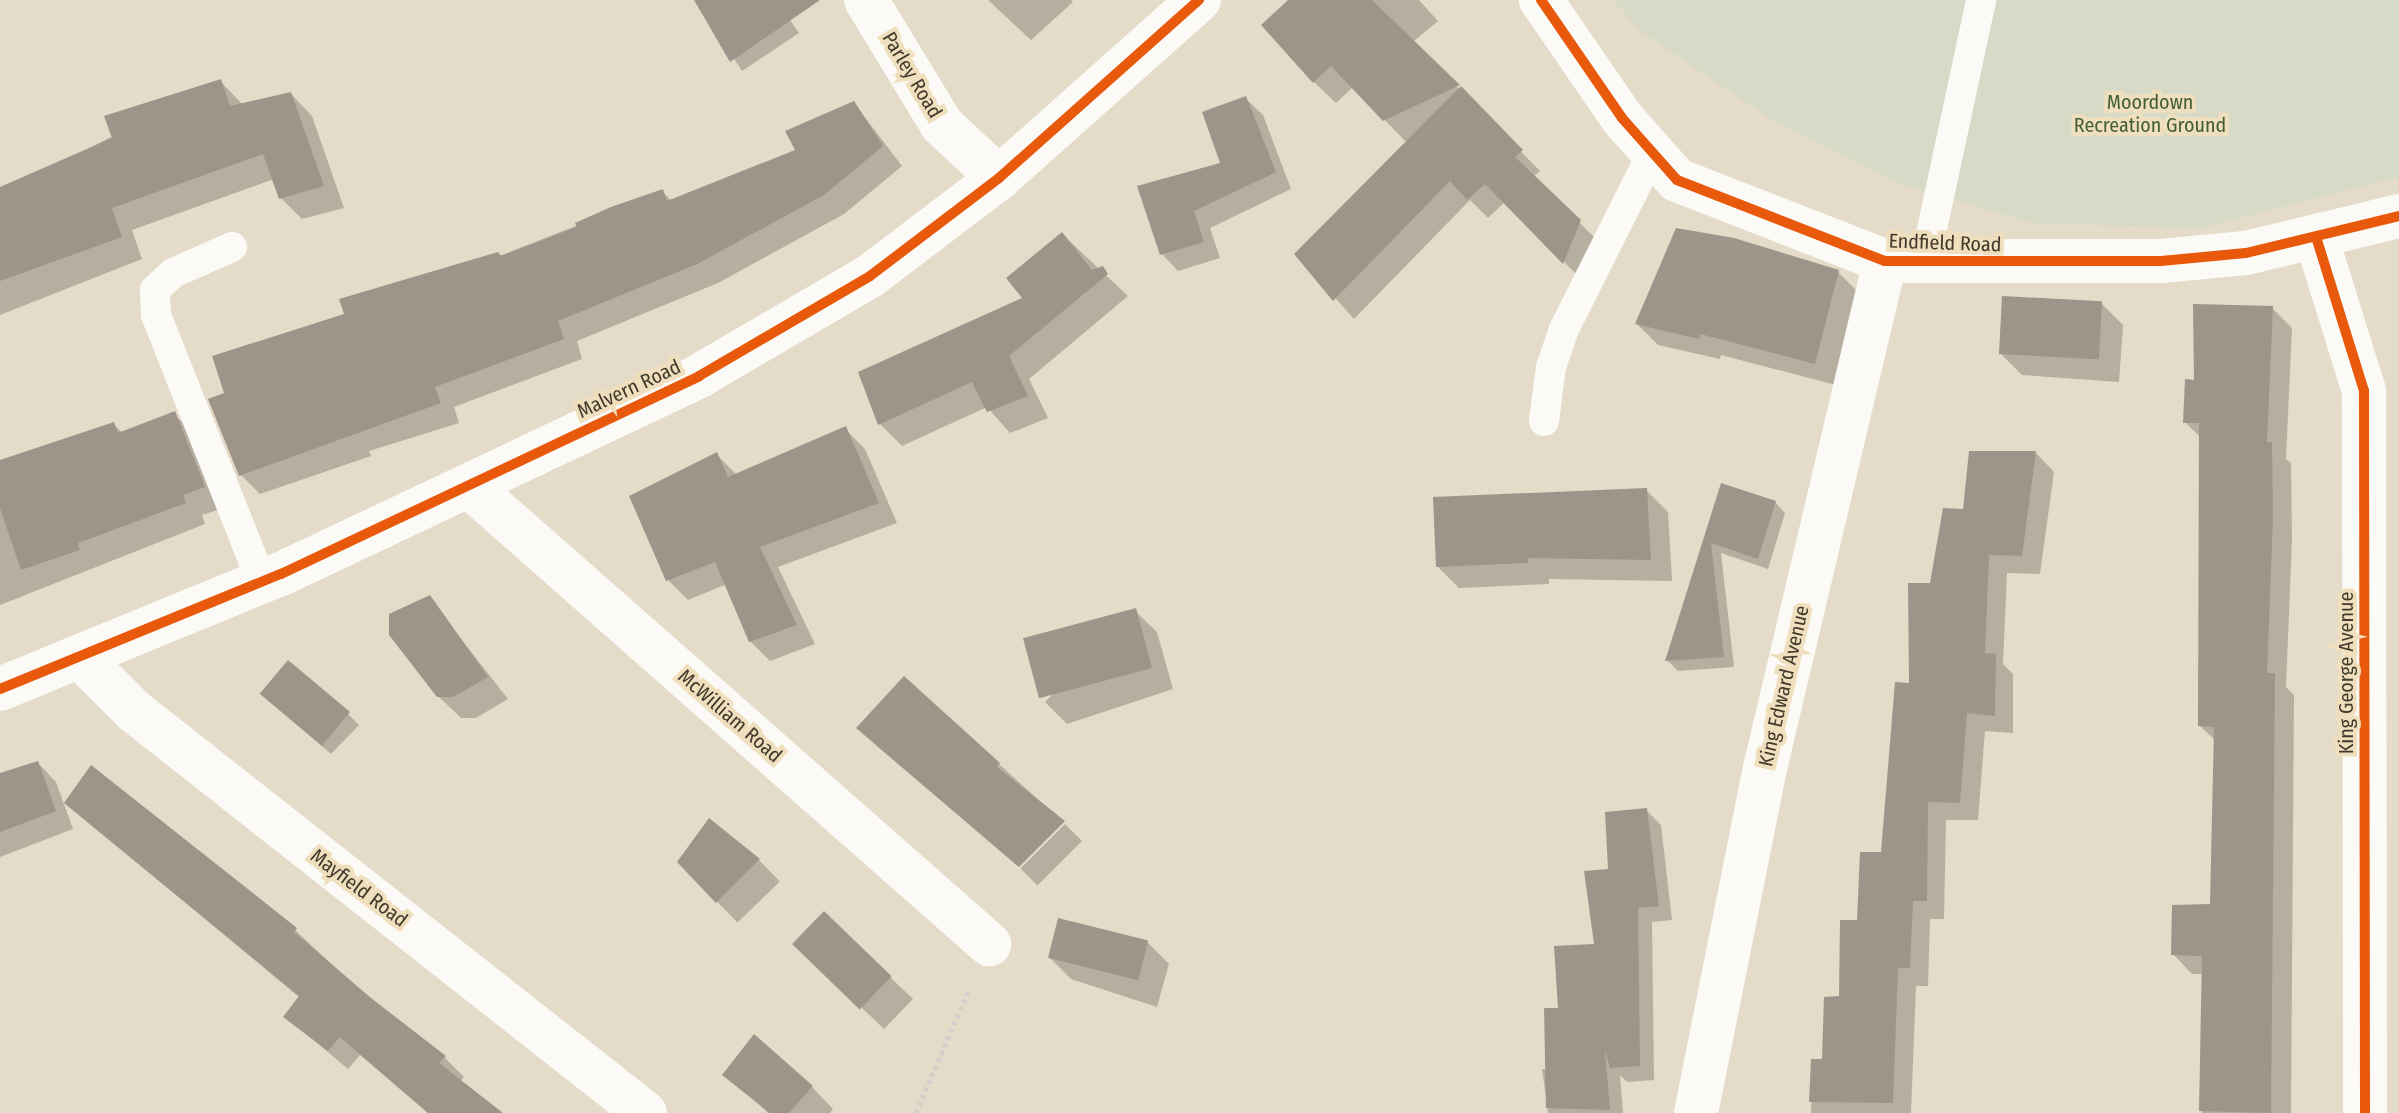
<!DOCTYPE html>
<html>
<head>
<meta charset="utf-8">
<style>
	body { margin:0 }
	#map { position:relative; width:2399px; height:1113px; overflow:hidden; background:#e4dbc9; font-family:"Fira Sans Condensed",sans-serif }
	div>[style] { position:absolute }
	.green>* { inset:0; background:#d6dac6 }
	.shadow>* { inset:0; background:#0003; transform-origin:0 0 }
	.building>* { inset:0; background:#9e9489; transform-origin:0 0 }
	.path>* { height:5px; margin-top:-2.5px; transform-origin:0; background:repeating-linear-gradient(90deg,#d2d0cb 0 4px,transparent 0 8px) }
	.service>* { height:30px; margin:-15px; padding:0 15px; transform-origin:15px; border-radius:15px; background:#fbfaf7 }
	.minor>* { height:44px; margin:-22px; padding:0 22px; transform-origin:22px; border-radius:22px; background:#fbfaf7 }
	.tertiary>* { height:44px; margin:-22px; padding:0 22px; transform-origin:22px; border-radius:22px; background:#fbfaf7 }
	.cycleway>* { height:10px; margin:-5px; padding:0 5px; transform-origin:5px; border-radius:5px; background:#e8590c }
	span { translate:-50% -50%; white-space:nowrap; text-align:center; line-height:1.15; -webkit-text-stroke:8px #f0dfbd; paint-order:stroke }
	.street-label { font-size:20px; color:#40392c }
	.park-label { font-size:20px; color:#425f35 }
</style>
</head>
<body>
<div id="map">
	<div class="green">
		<div style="clip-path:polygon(1613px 0,2399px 0,2399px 177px,2201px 228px,2032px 223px,1902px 184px,1772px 120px,1641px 31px)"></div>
	</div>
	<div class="shadow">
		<div style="clip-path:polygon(697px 0,776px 0,799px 33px,742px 71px)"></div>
		<div style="clip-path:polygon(988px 0,1071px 0,1073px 2px,1031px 40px)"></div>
		<div style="clip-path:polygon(1291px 0,1419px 0,1438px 21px,1413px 42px,1540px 171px,1533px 177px,1599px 242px,1583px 281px,1505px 202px,1488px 218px,1470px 200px,1354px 319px,1296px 254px,1407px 143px,1353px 87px,1336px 103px,1314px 82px)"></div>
		<div style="clip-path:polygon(220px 81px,243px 105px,291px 94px,312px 116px,344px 208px,302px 219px,281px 198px,274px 179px,132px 230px,142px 259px,0 315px,0 194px)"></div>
		<div style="clip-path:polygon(1246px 99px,1263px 115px,1291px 189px,1210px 228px,1220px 258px,1178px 271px,1162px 254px,1223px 164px)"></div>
		<div style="clip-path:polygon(854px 103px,902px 166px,844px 214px,718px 283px,577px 341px,582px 359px,454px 407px,459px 423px,369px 451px,371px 456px,260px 494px,241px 475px,227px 394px,346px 316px,662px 192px,672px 201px,798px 151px)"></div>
		<div style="clip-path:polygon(1062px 234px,1128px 296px,1029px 379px,1048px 418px,1010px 433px,987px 407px,902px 446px,880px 424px,861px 373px,1025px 299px)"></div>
		<div style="clip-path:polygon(1838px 272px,1859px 293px,1836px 385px,1721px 355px,1720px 359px,1658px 345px,1637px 324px)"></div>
		<div style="clip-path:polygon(2101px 303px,2123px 325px,2119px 382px,2022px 375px,2000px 353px)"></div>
		<div style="clip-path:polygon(2272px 308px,2292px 328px,2286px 459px,2291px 463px,2292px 540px,2286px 687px,2294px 695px,2291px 1113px,2202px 1113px,2204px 974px,2192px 974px,2173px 954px,2212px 906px,2216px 741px,2200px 726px,2201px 438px,2185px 422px,2196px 382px)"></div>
		<div style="clip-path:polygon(174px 414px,195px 434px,224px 508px,202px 515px,205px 524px,0 605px,0 462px,113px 424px,123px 433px)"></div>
		<div style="clip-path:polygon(845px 429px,865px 449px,897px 523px,778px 567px,815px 644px,770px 661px,750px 641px,727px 584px,688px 600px,668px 580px,717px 455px,737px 475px)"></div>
		<div style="clip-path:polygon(2036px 453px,2054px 472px,2040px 574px,2007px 573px,2003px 664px,2013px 674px,2013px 733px,1985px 731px,1978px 820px,1946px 820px,1944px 919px,1930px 919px,1928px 986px,1916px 986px,1911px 1113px,1811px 1113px,1813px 1061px,1824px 1061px,1859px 922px,1882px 854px,1932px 585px,1964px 511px)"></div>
		<div style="clip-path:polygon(1723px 486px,1775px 502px,1785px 513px,1768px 569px,1721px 553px,1734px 667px,1678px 671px,1668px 661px)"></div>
		<div style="clip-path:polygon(1646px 490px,1668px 512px,1672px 581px,1549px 579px,1549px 584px,1459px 588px,1438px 567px)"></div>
		<div style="clip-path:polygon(429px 598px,508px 699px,476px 718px,461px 718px,438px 696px)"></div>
		<div style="clip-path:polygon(1135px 611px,1157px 632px,1173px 689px,1067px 724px,1045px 702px)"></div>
		<div style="clip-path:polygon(905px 679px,1062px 821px,1018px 866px,877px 746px)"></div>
		<div style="clip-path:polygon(274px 705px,348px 714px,359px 725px,331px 754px)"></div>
		<div style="clip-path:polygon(38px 763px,56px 782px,73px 829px,0 857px,0 775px)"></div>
		<div style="clip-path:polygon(67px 803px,295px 930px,370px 1000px,445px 1058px,464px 1077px,459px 1082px,500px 1113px,428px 1113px,360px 1055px,348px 1069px,286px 1017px,300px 998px)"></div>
		<div style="clip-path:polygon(1646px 810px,1661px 825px,1672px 920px,1652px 922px,1654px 1080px,1627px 1082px,1620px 1075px,1623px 1113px,1548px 1113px,1542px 1069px,1547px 1069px,1560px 1010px,1596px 945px,1610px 871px)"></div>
		<div style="left:1065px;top:824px;width:24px;height:63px;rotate:45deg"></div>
		<div style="left:759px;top:860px;width:30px;height:59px;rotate:46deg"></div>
		<div style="clip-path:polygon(824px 914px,913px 999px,884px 1029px,812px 960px)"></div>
		<div style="clip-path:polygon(1147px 942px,1169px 964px,1157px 1007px,1071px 979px,1049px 957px)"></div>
		<div style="clip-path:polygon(725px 1074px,812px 1087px,833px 1109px,830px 1113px,768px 1113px)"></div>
	</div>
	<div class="building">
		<div style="clip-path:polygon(694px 0,820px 0,730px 62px)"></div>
		<div style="clip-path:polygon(1288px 0,1372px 0,1460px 85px,1383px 121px,1331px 66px,1313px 83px,1261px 25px)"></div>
		<div style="clip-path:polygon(221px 79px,230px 106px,291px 92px,324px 186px,279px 199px,263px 154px,112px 208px,122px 237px,0 281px,0 187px,112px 138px,104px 116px)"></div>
		<div style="clip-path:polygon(1461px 86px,1523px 150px,1515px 157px,1581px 220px,1563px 264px,1485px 184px,1467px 200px,1450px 181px,1333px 301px,1294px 254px)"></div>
		<div style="clip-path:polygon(1246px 96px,1276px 172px,1194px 211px,1204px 242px,1160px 255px,1137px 186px,1220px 163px,1202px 112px)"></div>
		<div style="clip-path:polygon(854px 101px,883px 146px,824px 195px,697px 264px,558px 321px,564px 339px,435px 387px,441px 403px,239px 476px,208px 399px,224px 393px,212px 356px,344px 314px,339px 299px,498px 252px,501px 256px,577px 227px,575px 223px,611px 207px,663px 189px,667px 201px,795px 150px,785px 131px)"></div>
		<div style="clip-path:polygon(1676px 228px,1734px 238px,1839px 270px,1815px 364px,1700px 334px,1699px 339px,1635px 324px)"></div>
		<div style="clip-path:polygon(1062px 232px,1092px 270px,1103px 266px,1108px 274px,1009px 356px,1028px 396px,987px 412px,972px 382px,878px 425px,858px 372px,1022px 298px,1006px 278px)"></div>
		<div style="left:2002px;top:296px;width:100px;height:58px;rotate:3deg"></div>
		<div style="clip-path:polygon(2193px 304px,2273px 306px,2267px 442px,2272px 442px,2273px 519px,2267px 673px,2275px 673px,2271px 1113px,2199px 1111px,2202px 956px,2171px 955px,2172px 905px,2210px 904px,2214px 727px,2198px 726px,2199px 423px,2183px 423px,2185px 379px,2194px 380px)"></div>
		<div style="clip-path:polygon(175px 411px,205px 487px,183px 495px,186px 503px,78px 543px,80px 550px,21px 570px,0 508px,0 460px,114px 422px,118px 433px)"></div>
		<div style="clip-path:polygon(846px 426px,879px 503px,760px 547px,797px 625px,749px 642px,715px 562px,666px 581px,629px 496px,717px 452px,728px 477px)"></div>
		<div style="clip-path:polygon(1969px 451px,2036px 451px,2022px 556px,1989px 555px,1985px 653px,1996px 654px,1995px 716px,1967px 713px,1960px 803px,1928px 802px,1927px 901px,1913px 901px,1910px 968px,1898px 968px,1893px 1103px,1809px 1102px,1811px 1059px,1822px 1059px,1824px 997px,1839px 996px,1840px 920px,1857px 920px,1860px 852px,1881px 852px,1895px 682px,1909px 683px,1908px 583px,1930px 583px,1943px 508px,1963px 509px)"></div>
		<div style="clip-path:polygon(1721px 483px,1776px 501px,1758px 559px,1711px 543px,1724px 657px,1665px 661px)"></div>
		<div style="clip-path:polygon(1647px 488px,1651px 560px,1528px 558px,1528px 563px,1436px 567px,1433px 497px)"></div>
		<div style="clip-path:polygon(430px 595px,488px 677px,453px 697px,437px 697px,389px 635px,389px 614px)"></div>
		<div style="left:1136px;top:608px;width:62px;height:117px;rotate:75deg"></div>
		<div style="left:288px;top:660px;width:81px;height:44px;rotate:40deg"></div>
		<div style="clip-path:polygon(904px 676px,1000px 763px,997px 767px,1065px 821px,1019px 867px,856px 728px)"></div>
		<div style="clip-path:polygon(38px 761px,56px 811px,0 832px,0 773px)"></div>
		<div style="clip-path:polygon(91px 765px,297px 928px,294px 932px,371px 998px,446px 1056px,439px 1063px,503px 1113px,428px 1113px,340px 1037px,328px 1051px,283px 1017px,299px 996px,64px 803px)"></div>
		<div style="clip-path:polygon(1647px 808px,1659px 906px,1638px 908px,1640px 1066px,1610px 1068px,1605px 1050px,1610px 1110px,1546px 1108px,1544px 1008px,1558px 1008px,1554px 946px,1594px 944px,1584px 871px,1608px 869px,1605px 812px)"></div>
		<div style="clip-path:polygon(709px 818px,760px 859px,716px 903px,677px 862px)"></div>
		<div style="left:824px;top:911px;width:94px;height:46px;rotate:44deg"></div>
		<div style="left:1058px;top:918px;width:93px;height:41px;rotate:14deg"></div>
		<div style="clip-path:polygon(754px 1034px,813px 1086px,789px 1113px,770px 1113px,722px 1075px)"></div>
	</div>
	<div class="path">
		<div style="left:916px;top:1113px;width:135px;rotate:-66.9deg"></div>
	</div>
	<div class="service">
		<div style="left:232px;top:247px;width:64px;rotate:156.2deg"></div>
		<div style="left:173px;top:273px;width:25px;rotate:137deg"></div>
		<div style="left:155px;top:290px;width:25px;rotate:88deg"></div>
		<div style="left:156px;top:315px;width:288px;rotate:68.4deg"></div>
		<div style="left:1925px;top:262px;width:268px;rotate:-77.9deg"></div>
		<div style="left:1544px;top:421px;width:54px;rotate:-82.6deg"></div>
		<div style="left:1551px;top:367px;width:40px;rotate:-71.1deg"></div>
		<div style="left:1564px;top:329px;width:198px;rotate:-63.3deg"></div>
	</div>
	<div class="minor">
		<div style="left:866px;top:0;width:146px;rotate:58.7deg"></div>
		<div style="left:942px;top:125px;width:78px;rotate:42.9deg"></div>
		<div style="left:1541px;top:0;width:143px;rotate:55.5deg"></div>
		<div style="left:1622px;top:118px;width:83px;rotate:48.4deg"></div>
		<div style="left:1677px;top:180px;width:223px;rotate:21.3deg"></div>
		<div style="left:1885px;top:261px;width:276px"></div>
		<div style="left:2161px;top:261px;width:85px;rotate:-5.4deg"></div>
		<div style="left:2246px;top:253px;width:157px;rotate:-13.6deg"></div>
		<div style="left:2317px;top:240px;width:158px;rotate:72.7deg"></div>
		<div style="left:2364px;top:391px;width:722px;rotate:89.92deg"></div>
		<div style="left:470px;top:487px;width:692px;rotate:41.37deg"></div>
		<div style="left:80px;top:657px;width:76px;rotate:45deg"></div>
		<div style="left:134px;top:711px;width:650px;rotate:38.19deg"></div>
		<div style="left:1696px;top:1113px;width:352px;rotate:-78.7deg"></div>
		<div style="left:1765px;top:768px;width:521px;rotate:-76.68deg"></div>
	</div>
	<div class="tertiary">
		<div style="left:0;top:689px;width:304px;rotate:-22.3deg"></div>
		<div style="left:281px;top:574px;width:463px;rotate:-25.3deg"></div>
		<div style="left:699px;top:376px;width:198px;rotate:-30.3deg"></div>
		<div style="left:870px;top:276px;width:162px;rotate:-37.2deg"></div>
		<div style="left:999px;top:178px;width:268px;rotate:-41.7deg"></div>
	</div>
	<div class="cycleway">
		<div style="left:1541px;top:0;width:143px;rotate:55.5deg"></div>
		<div style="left:1622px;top:118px;width:83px;rotate:48.4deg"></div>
		<div style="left:1677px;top:180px;width:223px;rotate:21.3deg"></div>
		<div style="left:1885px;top:261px;width:276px"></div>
		<div style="left:2161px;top:261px;width:85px;rotate:-5.4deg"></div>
		<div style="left:2246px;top:253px;width:157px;rotate:-13.6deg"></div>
		<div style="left:2317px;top:240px;width:158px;rotate:72.7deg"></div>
		<div style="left:2364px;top:391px;width:722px;rotate:89.92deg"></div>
		<div style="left:0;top:689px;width:304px;rotate:-22.3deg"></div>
		<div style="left:281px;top:574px;width:463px;rotate:-25.3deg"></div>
		<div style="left:699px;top:376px;width:198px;rotate:-30.3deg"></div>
		<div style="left:870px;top:276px;width:162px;rotate:-37.2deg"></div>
		<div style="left:999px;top:178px;width:268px;rotate:-41.7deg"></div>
	</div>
	<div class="street-label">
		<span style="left:912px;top:75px;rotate:59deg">Parley Road</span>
		<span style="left:1945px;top:243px;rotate:2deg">Endfield Road</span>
		<span style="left:629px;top:389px;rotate:-25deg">Malvern Road</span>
		<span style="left:2346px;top:673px;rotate:-90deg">King George Avenue</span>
		<span style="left:1784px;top:686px;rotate:-77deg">King Edward Avenue</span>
		<span style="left:730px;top:716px;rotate:41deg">McWilliam Road</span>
		<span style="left:359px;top:888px;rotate:37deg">Mayfield Road</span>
	</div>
	<div class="park-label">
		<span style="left:2150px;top:114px">Moordown<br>Recreation Ground</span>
	</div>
</div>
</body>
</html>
